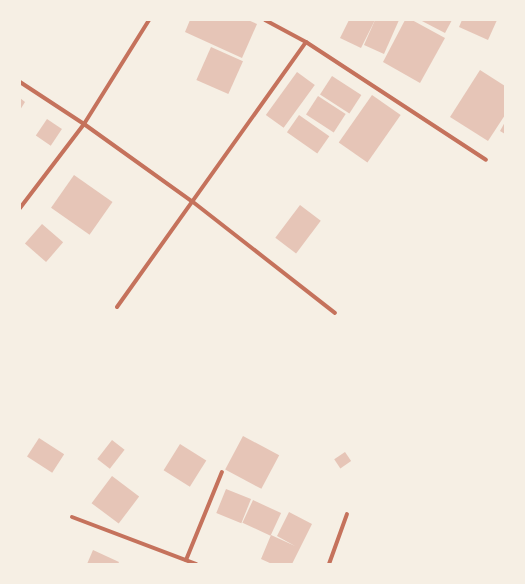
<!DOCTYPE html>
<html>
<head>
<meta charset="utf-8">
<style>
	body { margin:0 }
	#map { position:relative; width:525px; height:584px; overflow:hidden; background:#f6efe4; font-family:Lato,sans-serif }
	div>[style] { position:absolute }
	.building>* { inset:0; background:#e6c5b7; transform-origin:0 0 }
	.minor>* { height:4px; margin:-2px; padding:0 2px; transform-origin:2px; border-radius:2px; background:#c5725c }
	span { translate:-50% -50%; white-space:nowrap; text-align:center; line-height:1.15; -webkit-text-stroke:3px #f6efe4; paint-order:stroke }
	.frame { position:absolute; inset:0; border:21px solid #f6efe4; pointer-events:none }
</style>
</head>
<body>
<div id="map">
	<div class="building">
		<div style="clip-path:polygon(190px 20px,248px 20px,257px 24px,242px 58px,185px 32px)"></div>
		<div style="clip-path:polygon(349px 20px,375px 20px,361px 48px,340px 38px)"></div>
		<div style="clip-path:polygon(375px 20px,399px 20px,384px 54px,364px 45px)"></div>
		<div style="clip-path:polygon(405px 20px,412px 20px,445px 38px,420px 83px,383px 62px)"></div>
		<div style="clip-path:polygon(420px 20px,452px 20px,445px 33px)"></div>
		<div style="clip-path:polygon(462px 20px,497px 20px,488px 40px,459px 27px)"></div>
		<div style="left:211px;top:47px;width:35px;height:36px;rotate:24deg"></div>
		<div style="clip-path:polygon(480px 70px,505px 86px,505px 115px,488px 141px,450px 117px)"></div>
		<div style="left:297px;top:72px;width:22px;height:53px;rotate:36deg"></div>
		<div style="left:332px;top:76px;width:35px;height:22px;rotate:33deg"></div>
		<div style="left:372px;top:95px;width:35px;height:58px;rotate:35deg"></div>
		<div style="left:318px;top:96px;width:33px;height:22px;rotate:33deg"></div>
		<div style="clip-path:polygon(20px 98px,25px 102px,20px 110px)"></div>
		<div style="left:299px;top:115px;width:37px;height:21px;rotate:35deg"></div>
		<div style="left:47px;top:119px;width:18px;height:20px;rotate:34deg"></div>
		<div style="clip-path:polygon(505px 122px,505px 134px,500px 131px)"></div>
		<div style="left:74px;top:175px;width:47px;height:40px;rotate:35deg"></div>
		<div style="left:300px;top:205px;width:26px;height:41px;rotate:37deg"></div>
		<div style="left:42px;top:224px;width:28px;height:26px;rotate:41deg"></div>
		<div style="left:243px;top:436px;width:41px;height:38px;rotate:28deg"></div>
		<div style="left:39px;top:438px;width:30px;height:22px;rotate:33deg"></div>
		<div style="left:112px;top:440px;width:16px;height:24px;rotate:38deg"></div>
		<div style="left:180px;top:444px;width:31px;height:31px;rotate:32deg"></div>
		<div style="left:345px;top:452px;width:11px;height:13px;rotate:56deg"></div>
		<div style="left:112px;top:476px;width:34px;height:34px;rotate:37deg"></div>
		<div style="left:226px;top:489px;width:27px;height:26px;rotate:22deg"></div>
		<div style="left:253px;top:500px;width:31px;height:25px;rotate:25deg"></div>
		<div style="clip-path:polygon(289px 512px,312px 524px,292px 564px,272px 564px,261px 559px,271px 535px,295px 546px,277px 536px)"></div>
		<div style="clip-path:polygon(93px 550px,119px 562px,118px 564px,87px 564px)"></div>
	</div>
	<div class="minor">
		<div style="left:265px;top:20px;width:47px;rotate:28.2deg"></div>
		<div style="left:306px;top:42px;width:215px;rotate:33.2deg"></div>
		<div style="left:20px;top:82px;width:77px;rotate:33.3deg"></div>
		<div style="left:84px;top:124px;width:134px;rotate:35.6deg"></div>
		<div style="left:193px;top:202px;width:180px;rotate:38deg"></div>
		<div style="left:20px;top:208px;width:106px;rotate:-52.7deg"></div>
		<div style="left:84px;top:124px;width:123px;rotate:-58deg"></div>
		<div style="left:117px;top:307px;width:325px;rotate:-54.5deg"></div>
		<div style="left:72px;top:517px;width:133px;rotate:20.8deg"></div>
		<div style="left:186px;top:560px;width:95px;rotate:-67.8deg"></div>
		<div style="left:329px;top:564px;width:53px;rotate:-70.2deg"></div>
	</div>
	<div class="frame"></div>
</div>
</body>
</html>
